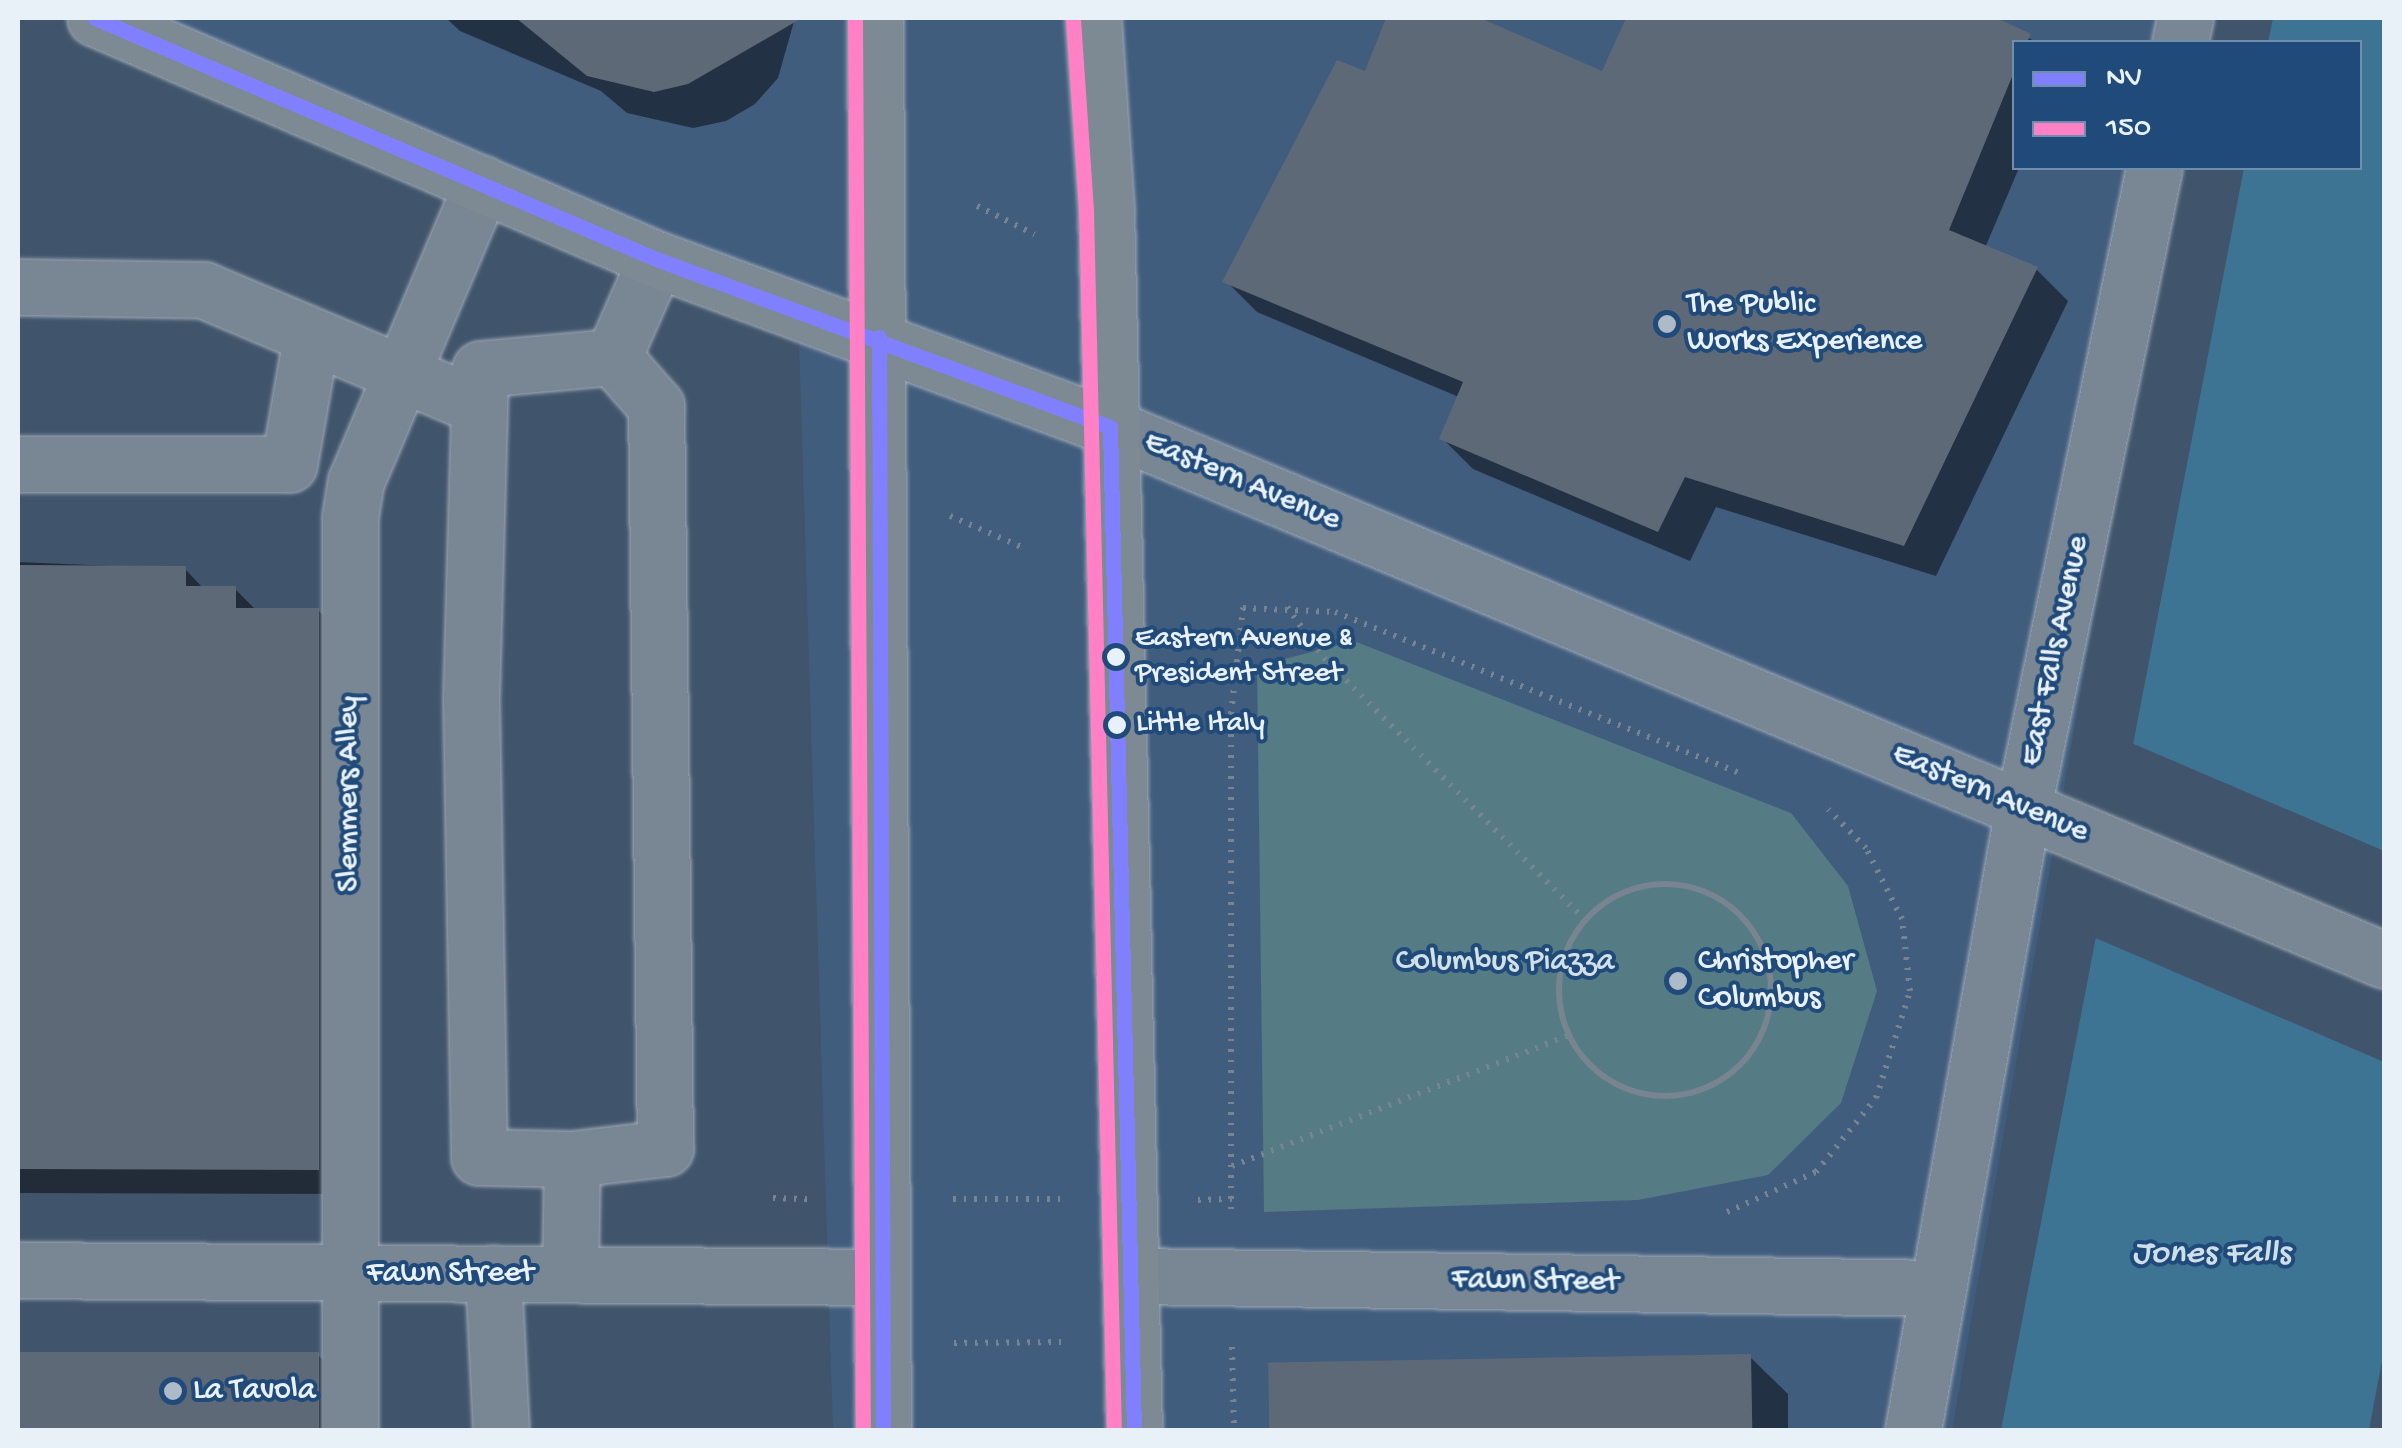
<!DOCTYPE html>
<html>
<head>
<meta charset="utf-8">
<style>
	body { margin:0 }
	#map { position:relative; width:2402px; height:1448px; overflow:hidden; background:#40546b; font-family:"Gochi Hand",sans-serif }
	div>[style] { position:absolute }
	.built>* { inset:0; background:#405d7e }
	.green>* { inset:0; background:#557b84 }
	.water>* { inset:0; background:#3d7393 }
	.pier>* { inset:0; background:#40546b }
	.shadow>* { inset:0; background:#0007 }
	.building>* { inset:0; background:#5d6977; transform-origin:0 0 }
	.path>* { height:6px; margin-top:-3px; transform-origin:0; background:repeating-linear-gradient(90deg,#798491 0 2.5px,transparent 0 10.5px) }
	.path>.ring { margin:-3px; padding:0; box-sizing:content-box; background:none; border:6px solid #798491; border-radius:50% }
	.roads { filter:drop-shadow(0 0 2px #9faab6) drop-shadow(0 0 2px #9faab6) }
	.minor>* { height:55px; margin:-27.5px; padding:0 27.5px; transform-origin:27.5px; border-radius:27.5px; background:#798694 }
	.major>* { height:55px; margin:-27.5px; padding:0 27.5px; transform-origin:27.5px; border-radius:27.5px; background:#7d8993 }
	.bus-1>* { height:15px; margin:-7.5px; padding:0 7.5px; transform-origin:7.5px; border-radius:7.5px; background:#8080ff }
	.bus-2>* { height:15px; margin:-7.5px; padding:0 7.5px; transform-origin:7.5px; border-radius:7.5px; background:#ff80c5 }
	.dots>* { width:28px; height:28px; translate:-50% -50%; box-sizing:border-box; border:5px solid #1f4a7a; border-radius:50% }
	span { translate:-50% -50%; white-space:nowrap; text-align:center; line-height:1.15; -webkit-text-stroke:8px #1f4a7a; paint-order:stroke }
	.bus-label { font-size:30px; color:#e8f1f8 }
	.left { translate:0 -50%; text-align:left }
	.poi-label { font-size:32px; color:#e8f1f8 }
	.street-label { font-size:32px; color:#e8f1f8 }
	.park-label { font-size:32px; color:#d2e0e7 }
	.water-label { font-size:35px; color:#cedfe9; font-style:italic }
	.frame { position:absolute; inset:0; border:20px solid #e8f1f8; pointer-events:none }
	.legend { position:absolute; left:2012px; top:40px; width:350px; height:130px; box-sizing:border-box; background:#1f4a7a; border:2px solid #6f8dac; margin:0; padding:12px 18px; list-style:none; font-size:30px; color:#e8f1f8 }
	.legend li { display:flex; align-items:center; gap:20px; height:50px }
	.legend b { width:50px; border:2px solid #6f8dac }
</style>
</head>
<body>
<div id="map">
	<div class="built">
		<div style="clip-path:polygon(95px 18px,2198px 18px,2194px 42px,2014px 42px,2014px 168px,2172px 168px,1952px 1430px,833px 1430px,798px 309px)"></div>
	</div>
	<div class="green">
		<div style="clip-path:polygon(1354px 641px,1791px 813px,1848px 886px,1877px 991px,1841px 1103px,1768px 1175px,1638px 1200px,1264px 1212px,1257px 666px)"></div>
	</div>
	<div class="water">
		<div style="clip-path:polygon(2273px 18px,2384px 18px,2384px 1350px,2369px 1430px,2001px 1430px,2244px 168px,2360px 168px,2360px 42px,2268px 42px)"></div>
	</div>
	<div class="pier">
		<div style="clip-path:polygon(2129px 742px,2384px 851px,2384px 1062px,2091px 936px)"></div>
	</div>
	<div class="shadow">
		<div style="clip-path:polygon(446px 18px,795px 18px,778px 78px,755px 104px,726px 121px,693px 128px,627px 113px,601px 91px,460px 31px)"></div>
		<div style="clip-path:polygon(1389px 18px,1474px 18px,1603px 74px,1629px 18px,1991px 18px,2036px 42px,2014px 42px,2019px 168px,1985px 248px,2036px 269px,2068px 301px,1936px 576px,1716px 507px,1690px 561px,1473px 469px,1442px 438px,1459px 397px,1257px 312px,1226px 281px,1367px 74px)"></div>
		<div style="clip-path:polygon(18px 562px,185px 569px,204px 589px,235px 589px,256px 610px,318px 610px,343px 635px,343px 1194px,18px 1193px)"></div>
		<div style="clip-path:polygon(18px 1355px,318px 1355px,345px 1382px,345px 1430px,18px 1430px)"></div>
		<div style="clip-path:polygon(1750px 1357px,1788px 1394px,1788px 1430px,1272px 1430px,1271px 1365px)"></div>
	</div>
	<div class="building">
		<div style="clip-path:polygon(516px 18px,802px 18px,688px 84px,654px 92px,587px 76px)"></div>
		<div style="clip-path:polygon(1386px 18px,1480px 18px,1602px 71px,1626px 18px,1997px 18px,2031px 34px,2027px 42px,2014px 42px,2014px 72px,1949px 230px,2038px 267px,1904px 546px,1685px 477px,1658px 532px,1439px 439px,1463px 382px,1222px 282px,1337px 60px,1365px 71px)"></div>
		<div style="clip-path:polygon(18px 565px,186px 566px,186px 586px,236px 586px,236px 608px,319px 608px,319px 1170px,18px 1169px)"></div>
		<div style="left:18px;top:1352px;width:301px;height:78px"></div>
		<div style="left:1751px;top:1354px;width:76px;height:483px;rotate:89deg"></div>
	</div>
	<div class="path">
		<div style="left:977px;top:206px;width:64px;rotate:26.2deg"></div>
		<div style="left:950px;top:516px;width:78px;rotate:23.3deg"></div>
		<div style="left:1287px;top:607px;width:63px;rotate:54deg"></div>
		<div style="left:1324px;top:658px;width:370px;rotate:45.1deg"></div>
		<div class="ring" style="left:1559px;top:884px;width:206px;height:206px"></div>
		<div style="left:1232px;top:1166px;width:360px;rotate:-21.2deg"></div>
		<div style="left:773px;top:1198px;width:37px;rotate:2deg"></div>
		<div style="left:953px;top:1199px;width:107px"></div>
		<div style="left:1198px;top:1200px;width:34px;rotate:-2deg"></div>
		<div style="left:1231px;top:1209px;width:495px;rotate:-90deg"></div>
		<div style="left:1231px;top:714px;width:107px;rotate:-83.5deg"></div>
		<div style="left:1243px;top:608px;width:92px;rotate:2.5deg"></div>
		<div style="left:1335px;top:612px;width:438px;rotate:21.7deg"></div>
		<div style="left:1727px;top:1212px;width:98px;rotate:-24.2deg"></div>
		<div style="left:1816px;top:1172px;width:95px;rotate:-51deg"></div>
		<div style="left:1876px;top:1098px;width:112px;rotate:-72.4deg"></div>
		<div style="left:1910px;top:991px;width:72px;rotate:-96.3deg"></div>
		<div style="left:1902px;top:919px;width:80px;rotate:-116.9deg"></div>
		<div style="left:1866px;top:848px;width:54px;rotate:-134.3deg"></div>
		<div style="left:954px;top:1343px;width:107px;rotate:-0.5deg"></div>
		<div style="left:1232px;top:1347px;width:83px;rotate:88.6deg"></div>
	</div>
	<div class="roads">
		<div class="minor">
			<div style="left:2180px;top:42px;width:25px;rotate:-78deg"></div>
			<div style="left:18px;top:287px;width:186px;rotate:0.9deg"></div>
			<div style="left:204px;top:290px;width:298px;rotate:22.9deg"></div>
			<div style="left:1110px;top:427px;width:1381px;rotate:22.7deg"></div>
			<div style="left:18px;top:464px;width:271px"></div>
			<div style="left:289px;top:464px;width:128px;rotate:-80.1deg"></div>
			<div style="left:572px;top:1159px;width:94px;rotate:-6.7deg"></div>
			<div style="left:665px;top:1148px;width:742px;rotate:-90.69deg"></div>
			<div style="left:656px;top:406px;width:65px;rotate:-131.3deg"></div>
			<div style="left:18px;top:1270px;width:864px;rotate:0.46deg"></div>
			<div style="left:493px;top:1273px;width:157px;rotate:87.1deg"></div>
			<div style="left:570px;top:1274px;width:115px;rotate:-89deg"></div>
			<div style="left:572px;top:1159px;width:93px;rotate:-178.8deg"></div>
			<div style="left:479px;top:1157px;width:459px;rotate:-91deg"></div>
			<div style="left:471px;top:698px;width:329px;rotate:-88.4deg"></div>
			<div style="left:480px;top:369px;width:134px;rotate:-5.2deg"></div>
			<div style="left:613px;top:357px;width:107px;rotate:-66.3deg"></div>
			<div style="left:1133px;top:1276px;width:805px;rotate:0.85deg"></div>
			<div style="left:350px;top:1430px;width:913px;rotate:-90deg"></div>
			<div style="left:350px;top:517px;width:36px;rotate:-81deg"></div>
			<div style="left:356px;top:481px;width:323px;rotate:-67deg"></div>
			<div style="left:1913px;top:1430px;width:632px;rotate:-79.97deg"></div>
			<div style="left:2023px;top:808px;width:653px;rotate:-78.43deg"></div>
		</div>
		<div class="major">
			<div style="left:95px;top:18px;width:611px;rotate:23.25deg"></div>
			<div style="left:656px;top:259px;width:484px;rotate:20.3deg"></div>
			<div style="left:875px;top:18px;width:1412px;rotate:89.68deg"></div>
			<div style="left:1093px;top:18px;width:191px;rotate:86.1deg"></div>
			<div style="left:1106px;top:209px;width:1221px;rotate:88.69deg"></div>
		</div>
	</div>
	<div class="bus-1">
		<div style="left:95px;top:18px;width:611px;rotate:23.25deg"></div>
		<div style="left:656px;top:259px;width:484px;rotate:20.3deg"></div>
		<div style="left:879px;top:337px;width:1093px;rotate:89.79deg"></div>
		<div style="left:1110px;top:427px;width:1003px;rotate:88.63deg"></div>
	</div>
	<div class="bus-2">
		<div style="left:855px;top:18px;width:1412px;rotate:89.68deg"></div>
		<div style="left:1073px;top:19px;width:191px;rotate:86.1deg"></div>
		<div style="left:1086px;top:210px;width:1220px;rotate:88.69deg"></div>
	</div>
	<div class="dots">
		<div style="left:1667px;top:324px;background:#adbac7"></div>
		<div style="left:1116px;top:657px;background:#e8f1f8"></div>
		<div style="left:1117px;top:725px;background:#e8f1f8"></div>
		<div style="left:1678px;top:981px;background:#adbac7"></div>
		<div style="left:173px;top:1391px;background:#adbac7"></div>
	</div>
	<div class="bus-label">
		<span class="left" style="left:1135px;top:657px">Eastern Avenue &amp;<br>President Street</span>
		<span class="left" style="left:1136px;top:725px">Little Italy</span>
	</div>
	<div class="poi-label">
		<span class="left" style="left:1687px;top:324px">The Public<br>Works Experience</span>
		<span class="left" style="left:1698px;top:981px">Christopher<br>Columbus</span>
		<span class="left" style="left:193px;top:1391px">La Tavola</span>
	</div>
	<div class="street-label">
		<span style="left:1242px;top:482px;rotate:23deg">Eastern Avenue</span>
		<span style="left:2056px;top:651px;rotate:-78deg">East Falls Avenue</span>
		<span style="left:350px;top:794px;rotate:-90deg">Slemmers Alley</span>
		<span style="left:1990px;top:794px;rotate:23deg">Eastern Avenue</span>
		<span style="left:450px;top:1274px">Fawn Street</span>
		<span style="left:1535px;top:1282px;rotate:1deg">Fawn Street</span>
	</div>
	<div class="park-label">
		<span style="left:1505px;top:962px">Columbus Piazza</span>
	</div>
	<div class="water-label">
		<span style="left:2211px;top:1255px">Jones Falls</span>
	</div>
	<div class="frame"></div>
	<ul class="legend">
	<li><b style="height:12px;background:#8080ff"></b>NV</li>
	<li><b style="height:12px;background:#ff80c5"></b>150</li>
	</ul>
</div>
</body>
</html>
